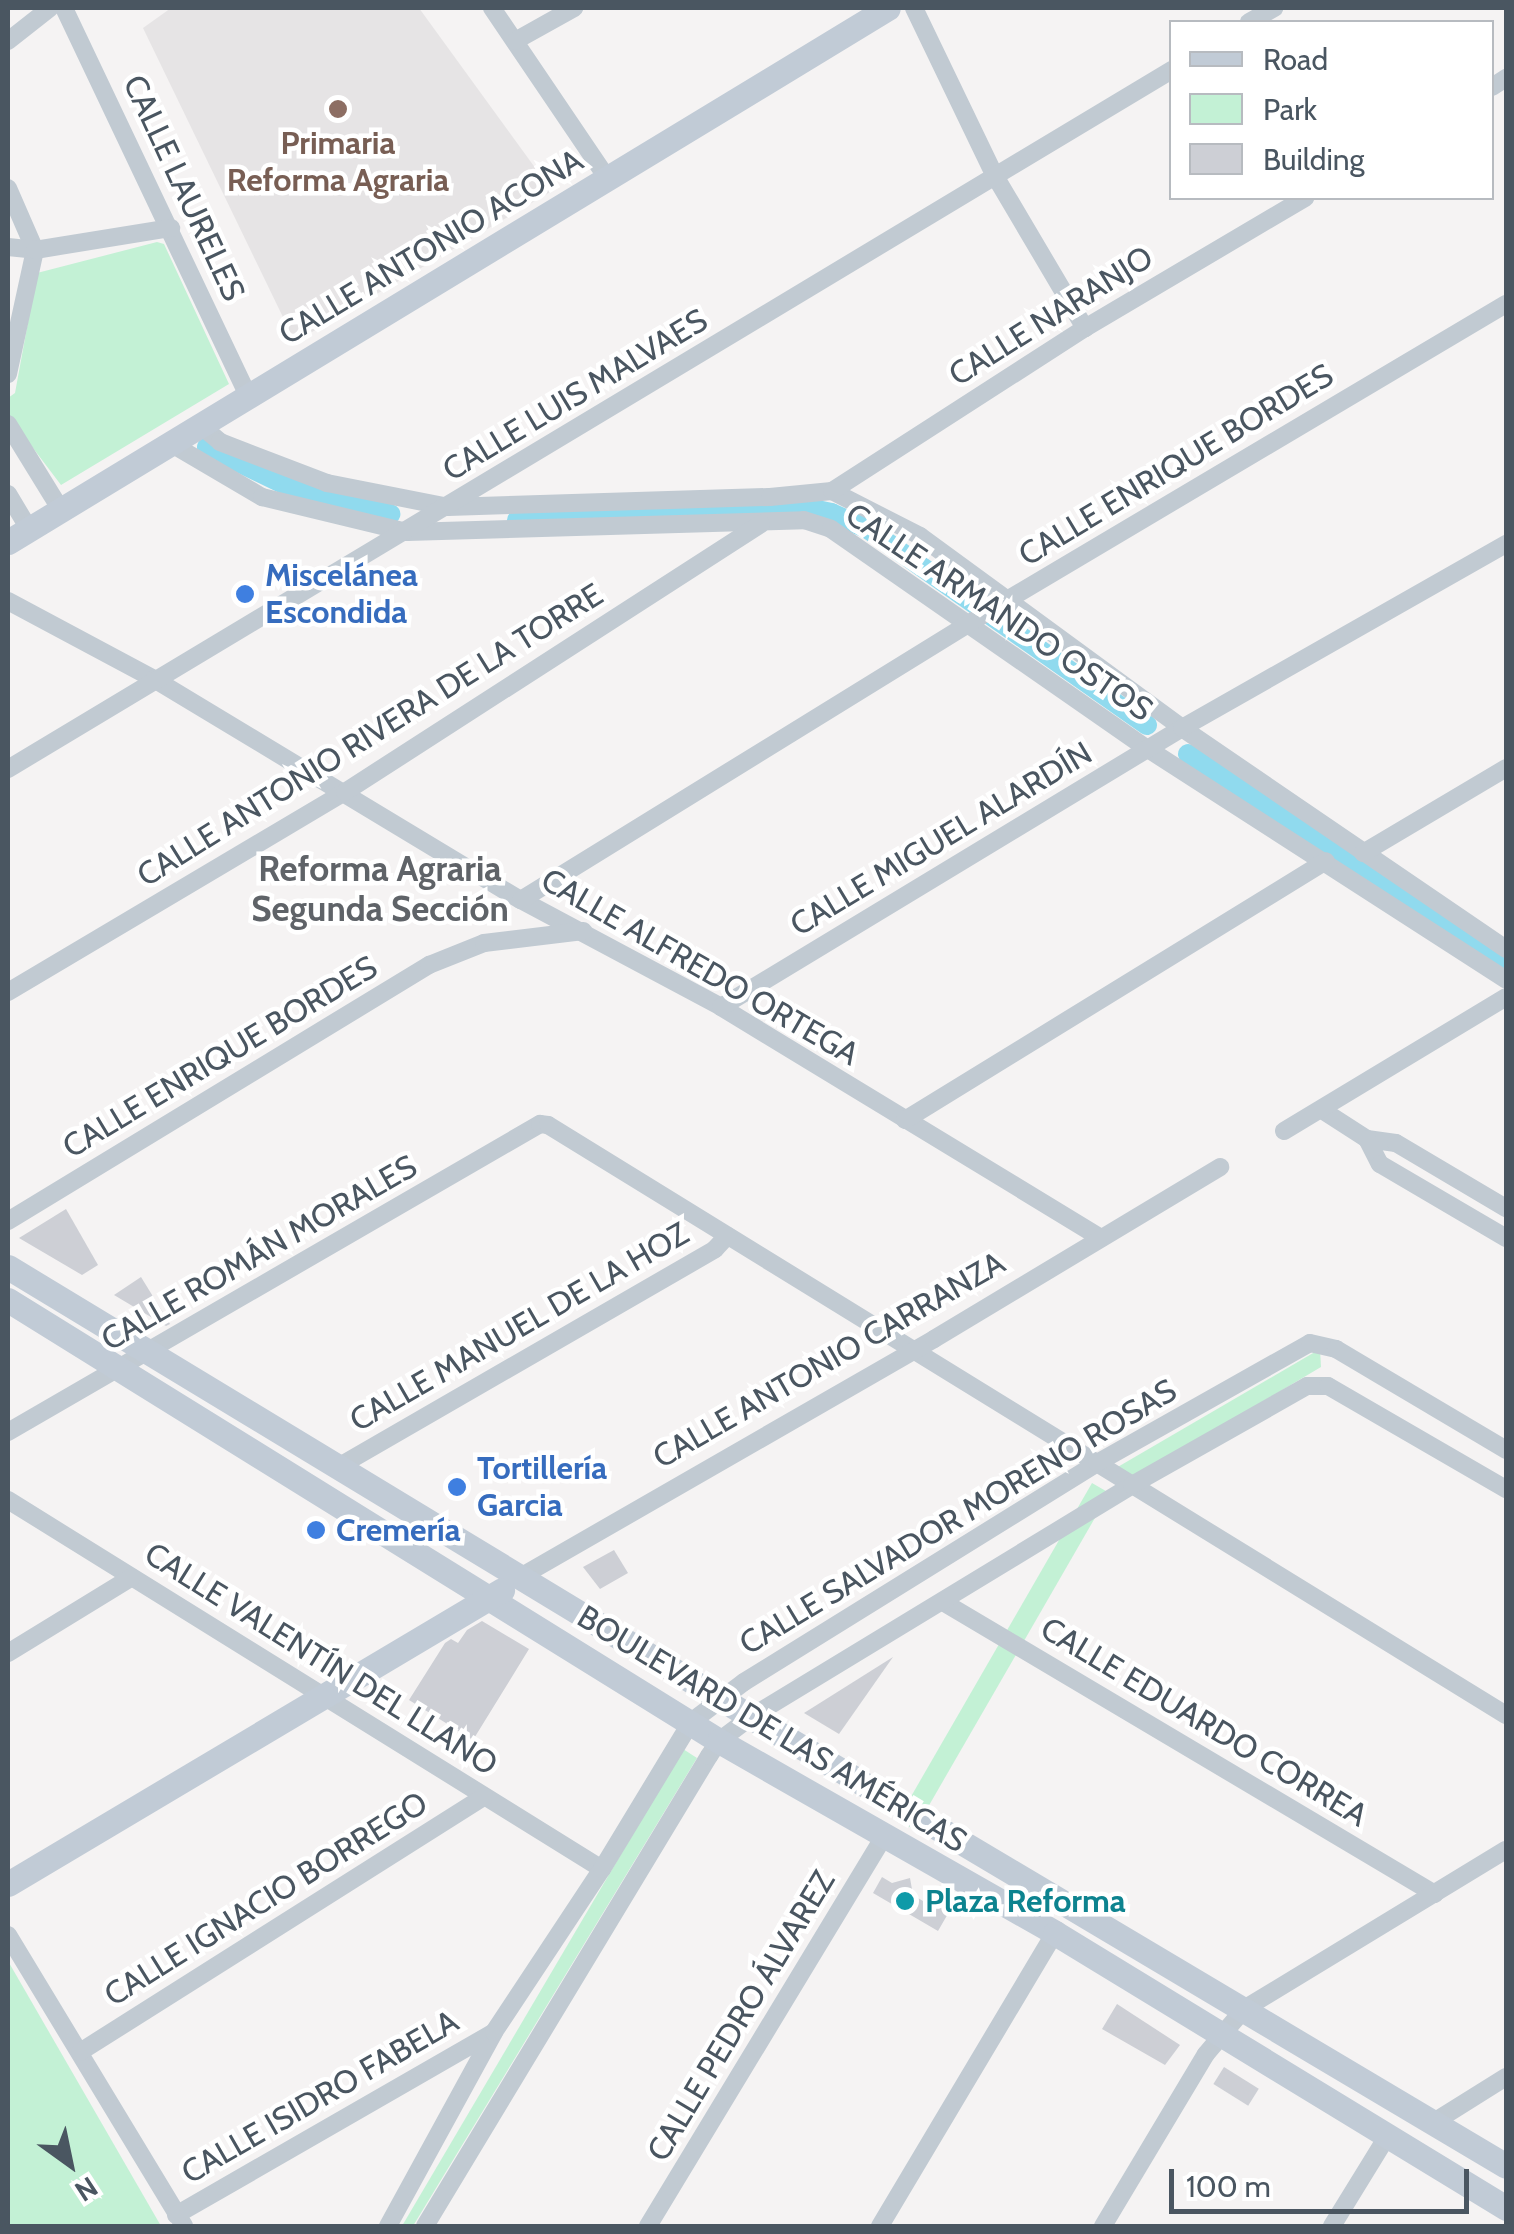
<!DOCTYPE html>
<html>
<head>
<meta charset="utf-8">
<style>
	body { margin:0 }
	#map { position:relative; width:1514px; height:2234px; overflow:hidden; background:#f5f3f3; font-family:Cabin,sans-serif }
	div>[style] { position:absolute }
	.education>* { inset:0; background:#e6e4e5 }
	.green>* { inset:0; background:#c3f1d5; transform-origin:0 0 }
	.canal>* { height:20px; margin:-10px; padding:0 10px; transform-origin:10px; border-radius:10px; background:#90daee }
	.building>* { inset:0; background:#cdcfd5; transform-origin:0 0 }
	.street>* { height:18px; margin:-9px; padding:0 9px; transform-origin:9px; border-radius:9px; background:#c1cad2 }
	.secondary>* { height:25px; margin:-12.5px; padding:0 12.5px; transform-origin:12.5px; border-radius:12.5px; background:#c1cbd6 }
	.dots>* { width:28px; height:28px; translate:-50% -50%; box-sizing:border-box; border:5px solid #fff; border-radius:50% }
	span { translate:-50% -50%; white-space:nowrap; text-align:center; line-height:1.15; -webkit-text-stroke:9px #fff; paint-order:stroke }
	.education-label { font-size:32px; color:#785e54; font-weight:700 }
	.street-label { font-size:32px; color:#4a5661 }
	.shop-label { font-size:32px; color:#366cbe; font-weight:700 }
	.left { translate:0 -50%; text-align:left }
	.culture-label { font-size:32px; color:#0d838f; font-weight:700 }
	.neighbourhood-label { font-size:35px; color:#5f6368; font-weight:700 }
	.frame { position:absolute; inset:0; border:10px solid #4a5661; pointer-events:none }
	.legend { position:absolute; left:1169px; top:20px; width:325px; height:180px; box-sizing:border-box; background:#fff; border:2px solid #b7bbc0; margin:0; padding:12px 18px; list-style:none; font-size:30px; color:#4a5661 }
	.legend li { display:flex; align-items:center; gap:20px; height:50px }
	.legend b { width:50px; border:2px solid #b7bbc0 }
	.north { position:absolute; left:20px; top:2114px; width:100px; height:100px; -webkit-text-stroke:8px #fff; paint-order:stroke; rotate:147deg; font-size:28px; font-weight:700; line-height:40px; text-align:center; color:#4a5661 }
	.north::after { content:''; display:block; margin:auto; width:35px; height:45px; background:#4a5661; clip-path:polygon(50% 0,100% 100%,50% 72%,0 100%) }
	.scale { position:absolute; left:1169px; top:2169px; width:300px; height:45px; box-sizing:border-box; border:5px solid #4a5661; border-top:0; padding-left:12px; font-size:30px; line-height:35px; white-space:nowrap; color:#4a5661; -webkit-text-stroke:8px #fff; paint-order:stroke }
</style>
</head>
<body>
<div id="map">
	<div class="education">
		<div style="clip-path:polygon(171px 8px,419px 8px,552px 191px,295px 342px,143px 28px)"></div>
	</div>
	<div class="green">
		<div style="clip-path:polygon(157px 242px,164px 244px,229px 384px,61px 485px,8px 415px,8px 398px,15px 393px,37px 273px)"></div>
		<div style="clip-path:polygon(1320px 1349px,1321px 1367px,1132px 1479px,1116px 1468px)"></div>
		<div style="left:1092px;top:1483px;width:20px;height:389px;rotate:30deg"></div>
		<div style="clip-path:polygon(683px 1749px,697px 1758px,413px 2226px,402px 2226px)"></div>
		<div style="clip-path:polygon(8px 1961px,161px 2226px,8px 2226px)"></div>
	</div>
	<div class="canal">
		<div style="left:207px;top:447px;width:92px;rotate:25.7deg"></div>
		<div style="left:290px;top:487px;width:104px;rotate:15.1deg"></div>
		<div style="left:517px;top:520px;width:291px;rotate:-2.4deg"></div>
		<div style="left:808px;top:508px;width:24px;rotate:12deg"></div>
		<div style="left:831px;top:513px;width:40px;rotate:23.4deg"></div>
		<div style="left:868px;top:529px;width:341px;rotate:35.1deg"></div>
		<div style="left:1188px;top:754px;width:383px;rotate:33.8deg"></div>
	</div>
	<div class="building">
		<div style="clip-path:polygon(66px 1209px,98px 1265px,82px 1275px,19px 1238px)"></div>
		<div style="clip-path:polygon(141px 1277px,170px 1324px,166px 1326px,114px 1295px)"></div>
		<div style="clip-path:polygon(614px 1550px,628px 1573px,600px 1589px,583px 1567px)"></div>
		<div style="clip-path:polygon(482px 1621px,529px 1649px,473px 1740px,409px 1700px,445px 1643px,451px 1639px,458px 1643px,467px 1630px)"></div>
		<div style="clip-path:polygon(893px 1657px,839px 1734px,804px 1713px)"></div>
		<div style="clip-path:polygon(882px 1877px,892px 1883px,910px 1878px,913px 1895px,933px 1907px,939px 1897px,953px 1905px,938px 1931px,873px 1893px)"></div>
		<div style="clip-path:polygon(1117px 2004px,1180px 2045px,1165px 2065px,1102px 2029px)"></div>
		<div style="left:1224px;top:2067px;width:41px;height:20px;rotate:32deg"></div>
	</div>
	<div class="street">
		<div style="left:64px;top:8px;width:429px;rotate:64.6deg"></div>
		<div style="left:492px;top:8px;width:205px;rotate:55.9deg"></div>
		<div style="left:914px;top:8px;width:187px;rotate:64.3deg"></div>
		<div style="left:995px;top:176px;width:177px;rotate:59.4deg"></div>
		<div style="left:1249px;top:22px;width:29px;rotate:-29deg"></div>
		<div style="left:8px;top:41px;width:53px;rotate:-38.2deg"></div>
		<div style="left:515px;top:41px;width:68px;rotate:-29.2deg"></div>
		<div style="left:1492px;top:87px;width:17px;rotate:-33deg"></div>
		<div style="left:8px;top:188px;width:68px;rotate:66.5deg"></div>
		<div style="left:35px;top:250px;width:127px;rotate:102.3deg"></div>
		<div style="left:8px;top:247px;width:27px;rotate:6deg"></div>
		<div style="left:35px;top:250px;width:138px;rotate:-9.2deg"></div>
		<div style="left:8px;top:424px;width:101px;rotate:58.4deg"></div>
		<div style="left:200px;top:425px;width:26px;rotate:40deg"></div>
		<div style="left:220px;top:442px;width:115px;rotate:21deg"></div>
		<div style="left:327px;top:483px;width:123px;rotate:11.2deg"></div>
		<div style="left:448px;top:507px;width:322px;rotate:-1.8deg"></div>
		<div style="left:770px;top:497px;width:62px;rotate:-5.5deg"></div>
		<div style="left:832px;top:491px;width:99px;rotate:27.1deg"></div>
		<div style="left:920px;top:536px;width:325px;rotate:36.2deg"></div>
		<div style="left:1182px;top:728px;width:392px;rotate:34.3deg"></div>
		<div style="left:170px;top:443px;width:107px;rotate:30.4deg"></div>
		<div style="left:262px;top:497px;width:149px;rotate:13.6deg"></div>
		<div style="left:407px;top:532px;width:397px;rotate:-1.7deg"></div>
		<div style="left:804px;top:520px;width:28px;rotate:18deg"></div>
		<div style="left:831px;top:529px;width:386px;rotate:34.8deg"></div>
		<div style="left:1148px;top:749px;width:426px;rotate:32.8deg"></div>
		<div style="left:832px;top:491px;width:301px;rotate:-32.8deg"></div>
		<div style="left:1085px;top:328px;width:256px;rotate:-30.6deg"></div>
		<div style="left:8px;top:494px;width:41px;rotate:59deg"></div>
		<div style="left:8px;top:601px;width:166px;rotate:28.1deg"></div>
		<div style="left:154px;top:679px;width:428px;rotate:31.1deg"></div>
		<div style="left:521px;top:900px;width:227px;rotate:28.1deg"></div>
		<div style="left:721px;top:1007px;width:445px;rotate:31.3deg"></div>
		<div style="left:8px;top:769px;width:1358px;rotate:-30.99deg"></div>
		<div style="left:1363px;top:853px;width:166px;rotate:-30.7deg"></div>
		<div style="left:521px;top:900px;width:571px;rotate:-31.69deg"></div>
		<div style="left:1007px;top:600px;width:580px;rotate:-30.68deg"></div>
		<div style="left:8px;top:992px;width:392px;rotate:-30.7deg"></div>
		<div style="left:345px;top:792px;width:495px;rotate:-32.8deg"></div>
		<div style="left:721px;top:1007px;width:539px;rotate:-31.18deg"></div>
		<div style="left:1182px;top:728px;width:373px;rotate:-29.6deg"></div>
		<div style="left:1322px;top:1110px;width:54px;rotate:32.8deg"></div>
		<div style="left:1367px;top:1139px;width:29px;rotate:8deg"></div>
		<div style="left:1396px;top:1143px;width:128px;rotate:30.6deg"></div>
		<div style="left:905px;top:1120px;width:494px;rotate:-31.6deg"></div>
		<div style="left:1284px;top:1131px;width:259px;rotate:-31.1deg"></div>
		<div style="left:1367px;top:1139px;width:28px;rotate:63deg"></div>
		<div style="left:1380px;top:1164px;width:146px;rotate:30.4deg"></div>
		<div style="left:8px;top:1221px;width:493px;rotate:-31.3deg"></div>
		<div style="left:429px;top:965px;width:59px;rotate:-21.8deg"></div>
		<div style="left:484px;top:943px;width:100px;rotate:-6.9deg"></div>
		<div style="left:8px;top:1432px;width:615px;rotate:-30.07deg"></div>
		<div style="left:540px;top:1124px;width:8px;rotate:7deg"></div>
		<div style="left:548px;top:1125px;width:1125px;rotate:31.63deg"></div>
		<div style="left:338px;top:1467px;width:435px;rotate:-30deg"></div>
		<div style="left:715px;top:1249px;width:18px;rotate:-47deg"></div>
		<div style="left:8px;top:1500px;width:699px;rotate:31.85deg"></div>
		<div style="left:522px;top:1576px;width:475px;rotate:-29.9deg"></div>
		<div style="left:934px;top:1339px;width:334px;rotate:-31deg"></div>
		<div style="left:943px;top:1602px;width:572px;rotate:30.69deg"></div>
		<div style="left:8px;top:1653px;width:145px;rotate:-31.5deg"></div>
		<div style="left:8px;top:1935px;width:340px;rotate:58.8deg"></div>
		<div style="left:80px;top:2052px;width:478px;rotate:-32.3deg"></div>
		<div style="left:1434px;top:2122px;width:85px;rotate:-32deg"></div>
		<div style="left:176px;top:2215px;width:365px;rotate:-29.9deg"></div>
		<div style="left:388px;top:2226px;width:221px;rotate:-61.3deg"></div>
		<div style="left:494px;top:2032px;width:196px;rotate:-56.5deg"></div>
		<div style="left:602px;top:1869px;width:172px;rotate:-58.8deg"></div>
		<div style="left:691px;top:1722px;width:66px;rotate:-37deg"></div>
		<div style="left:744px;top:1682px;width:415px;rotate:-31.8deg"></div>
		<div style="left:1097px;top:1463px;width:244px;rotate:-29.4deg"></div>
		<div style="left:1310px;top:1343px;width:27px;rotate:13deg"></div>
		<div style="left:1336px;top:1349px;width:198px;rotate:30.7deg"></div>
		<div style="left:425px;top:2226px;width:549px;rotate:-58.86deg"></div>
		<div style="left:709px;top:1756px;width:18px;rotate:-56deg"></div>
		<div style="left:719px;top:1741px;width:40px;rotate:-37deg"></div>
		<div style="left:751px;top:1717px;width:446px;rotate:-31.3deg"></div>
		<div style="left:1132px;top:1485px;width:201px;rotate:-29.5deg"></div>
		<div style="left:1307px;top:1386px;width:21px"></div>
		<div style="left:1328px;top:1386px;width:206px;rotate:30.1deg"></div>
		<div style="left:648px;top:2226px;width:455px;rotate:-58.8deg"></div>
		<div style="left:880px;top:2226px;width:341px;rotate:-59.2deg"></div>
		<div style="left:1103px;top:2226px;width:200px;rotate:-59.1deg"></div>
		<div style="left:1206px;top:2054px;width:59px;rotate:-49.8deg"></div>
		<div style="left:1244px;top:2009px;width:306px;rotate:-31.3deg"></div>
		<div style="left:1332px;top:2226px;width:107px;rotate:-58.4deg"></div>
	</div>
	<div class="secondary">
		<div style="left:8px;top:542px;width:1029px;rotate:-31.25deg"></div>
		<div style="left:8px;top:1267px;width:869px;rotate:31.2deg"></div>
		<div style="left:751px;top:1717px;width:878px;rotate:30.74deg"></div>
		<div style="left:8px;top:1300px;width:837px;rotate:31.81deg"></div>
		<div style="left:719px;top:1741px;width:387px;rotate:29.7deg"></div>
		<div style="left:1055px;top:1933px;width:528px;rotate:31.37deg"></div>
		<div style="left:8px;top:1884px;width:575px;rotate:-30.76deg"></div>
	</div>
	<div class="dots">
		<div style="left:338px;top:109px;background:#8d6e63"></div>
		<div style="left:245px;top:594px;background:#3f7fe0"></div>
		<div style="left:457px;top:1487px;background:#3f7fe0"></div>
		<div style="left:316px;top:1530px;background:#3f7fe0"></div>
		<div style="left:905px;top:1901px;background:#0f9aa8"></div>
	</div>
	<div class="education-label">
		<span style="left:338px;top:162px">Primaria<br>Reforma Agraria</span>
	</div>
	<div class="street-label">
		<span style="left:184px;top:188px;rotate:65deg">CALLE LAURELES</span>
		<span style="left:431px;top:247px;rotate:-31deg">CALLE ANTONIO ACONA</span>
		<span style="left:1051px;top:316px;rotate:-32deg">CALLE NARANJO</span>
		<span style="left:575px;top:395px;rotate:-31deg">CALLE LUIS MALVAES</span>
		<span style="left:1176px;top:465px;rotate:-31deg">CALLE ENRIQUE BORDES</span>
		<span style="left:999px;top:612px;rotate:34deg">CALLE ARMANDO OSTOS</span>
		<span style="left:370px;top:735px;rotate:-32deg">CALLE ANTONIO RIVERA DE LA TORRE</span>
		<span style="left:941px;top:839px;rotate:-31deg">CALLE MIGUEL ALARDÍN</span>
		<span style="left:700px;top:967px;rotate:30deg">CALLE ALFREDO ORTEGA</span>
		<span style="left:220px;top:1057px;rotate:-31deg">CALLE ENRIQUE BORDES</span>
		<span style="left:259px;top:1253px;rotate:-30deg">CALLE ROMÁN MORALES</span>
		<span style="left:519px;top:1327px;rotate:-30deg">CALLE MANUEL DE LA HOZ</span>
		<span style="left:829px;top:1360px;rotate:-30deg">CALLE ANTONIO CARRANZA</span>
		<span style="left:958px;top:1517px;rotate:-31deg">CALLE SALVADOR MORENO ROSAS</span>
		<span style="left:321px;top:1659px;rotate:32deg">CALLE VALENTÍN DEL LLANO</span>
		<span style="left:1204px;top:1722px;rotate:31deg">CALLE EDUARDO CORREA</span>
		<span style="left:772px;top:1729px;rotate:31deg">BOULEVARD DE LAS AMÉRICAS</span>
		<span style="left:266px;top:1899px;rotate:-32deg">CALLE IGNACIO BORREGO</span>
		<span style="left:741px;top:2016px;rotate:-59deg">CALLE PEDRO ÁLVAREZ</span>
		<span style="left:320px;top:2097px;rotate:-30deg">CALLE ISIDRO FABELA</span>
	</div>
	<div class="shop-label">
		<span class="left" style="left:265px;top:594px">Miscelánea<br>Escondida</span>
		<span class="left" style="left:477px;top:1487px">Tortillería<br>Garcia</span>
		<span class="left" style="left:336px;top:1530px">Cremería</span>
	</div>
	<div class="culture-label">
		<span class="left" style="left:925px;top:1901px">Plaza Reforma</span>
	</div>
	<div class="neighbourhood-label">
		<span style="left:380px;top:889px">Reforma Agraria<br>Segunda Sección</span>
	</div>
	<div class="frame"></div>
	<ul class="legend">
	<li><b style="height:12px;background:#c1cbd6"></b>Road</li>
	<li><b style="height:28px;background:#c3f1d5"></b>Park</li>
	<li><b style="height:28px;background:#cdcfd5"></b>Building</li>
	</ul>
	<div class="north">N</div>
	<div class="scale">100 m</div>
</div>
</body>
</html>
